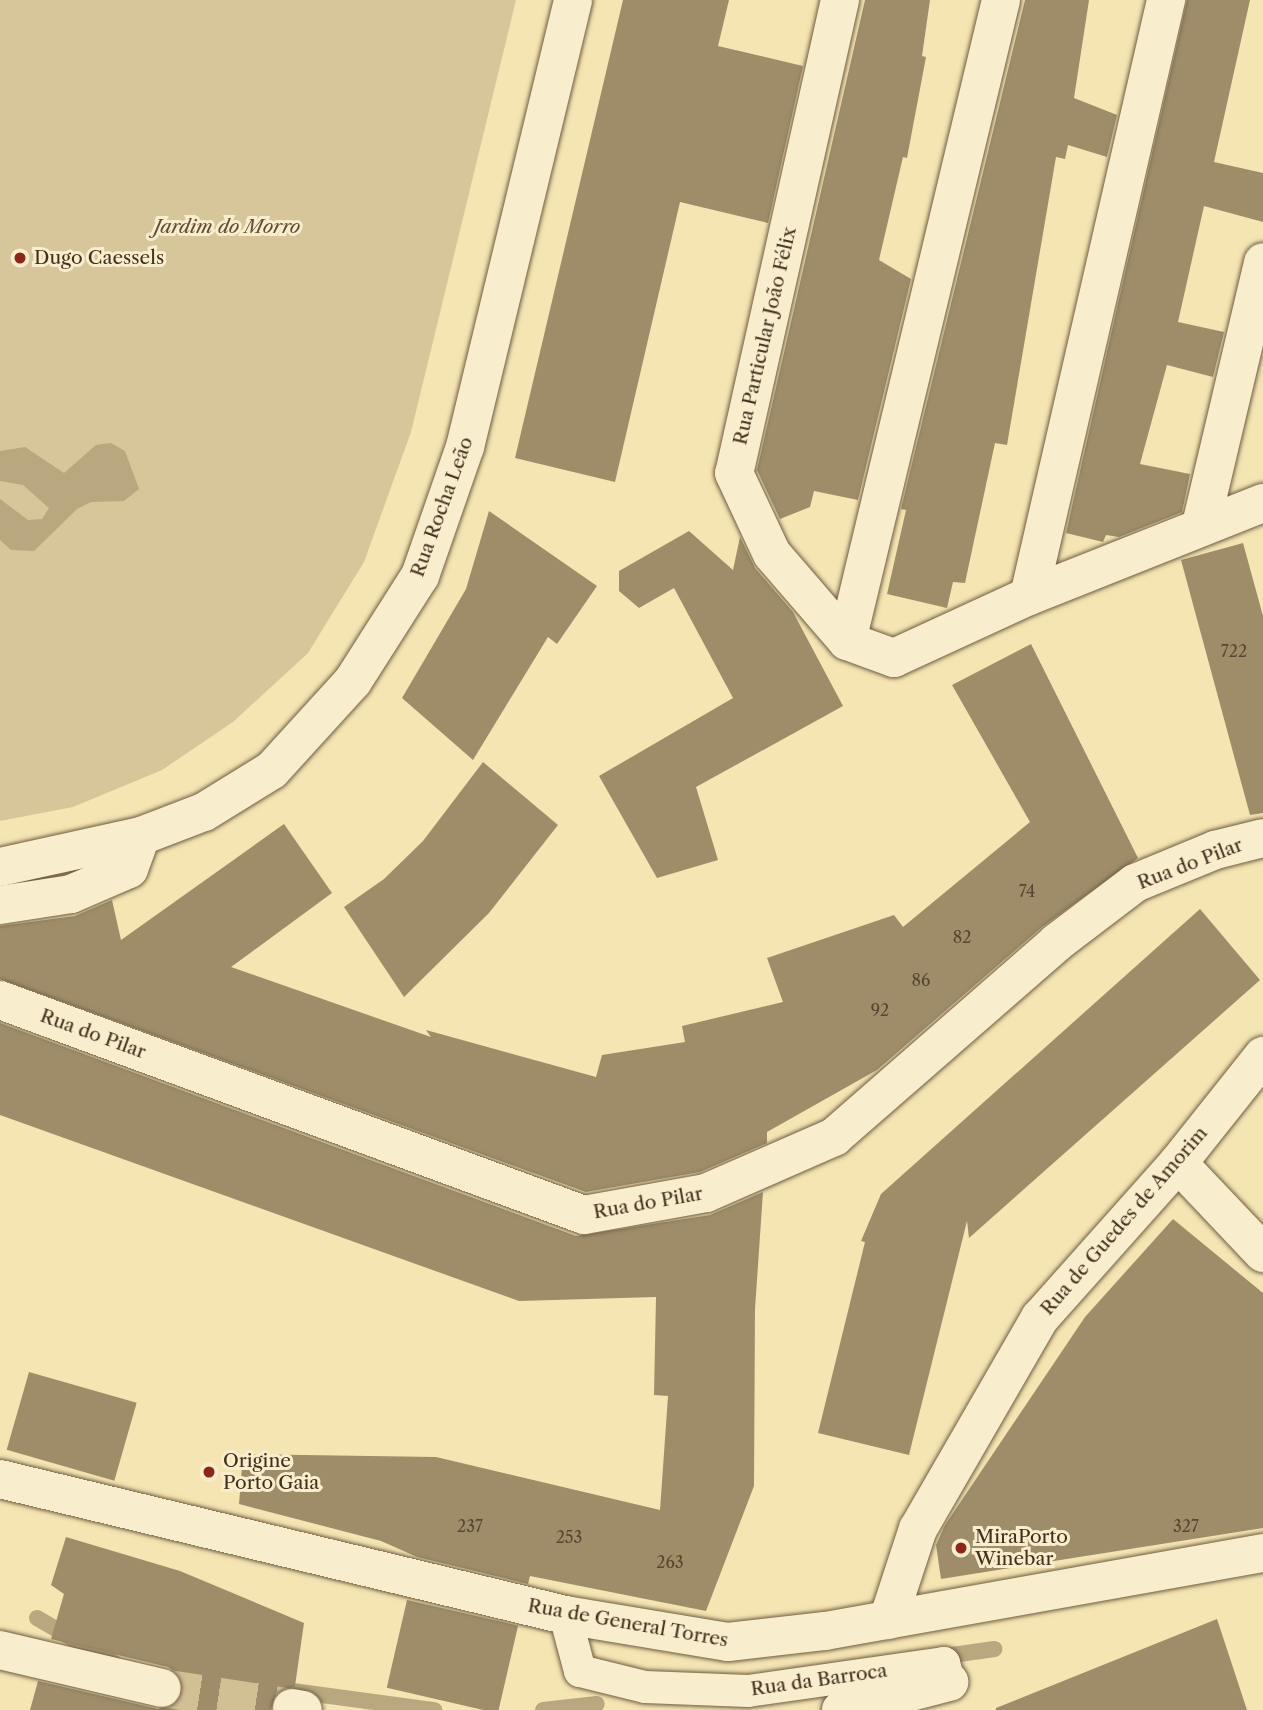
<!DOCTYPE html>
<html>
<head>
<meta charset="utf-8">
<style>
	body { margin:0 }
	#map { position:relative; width:1263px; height:1710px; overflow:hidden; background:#f5e5b2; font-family:"Libre Caslon Text",serif }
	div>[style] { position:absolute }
	.green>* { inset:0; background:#d7c699 }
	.water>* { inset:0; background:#b8a77f }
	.stream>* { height:16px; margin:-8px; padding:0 8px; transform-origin:8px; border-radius:8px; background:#b8a77f }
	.building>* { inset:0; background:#9f8d6a; transform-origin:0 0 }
	.street-tunnel>* { height:38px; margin-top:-19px; transform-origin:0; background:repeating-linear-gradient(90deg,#d1c094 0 38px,transparent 0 57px) }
	.roads { filter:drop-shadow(0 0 2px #6f5c42) drop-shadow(0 0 2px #6f5c42) }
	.lane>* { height:32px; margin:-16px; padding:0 16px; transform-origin:16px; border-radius:16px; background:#f8eecd }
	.street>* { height:38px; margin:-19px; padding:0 19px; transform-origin:19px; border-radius:19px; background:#f8eecd }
	.secondary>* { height:38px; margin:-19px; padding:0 19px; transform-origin:19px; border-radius:19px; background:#f8eecd }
	.dots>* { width:19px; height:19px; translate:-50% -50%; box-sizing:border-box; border:4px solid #f8eecd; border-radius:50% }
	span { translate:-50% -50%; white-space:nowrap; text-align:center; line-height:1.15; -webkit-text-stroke:6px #f8eecd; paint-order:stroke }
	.number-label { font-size:16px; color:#594630 }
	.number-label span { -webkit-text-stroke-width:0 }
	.park-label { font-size:19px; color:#604c36; font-style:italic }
	.poi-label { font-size:19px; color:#422e1d }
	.left { translate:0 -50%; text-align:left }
	.street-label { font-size:19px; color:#422e1d }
</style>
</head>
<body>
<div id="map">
	<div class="green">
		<div style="clip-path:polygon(0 0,516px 0,411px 432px,364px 562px,308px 653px,233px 722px,162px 770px,73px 807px,0 821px)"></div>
	</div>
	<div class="water">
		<div style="clip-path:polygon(111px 443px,125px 451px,139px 489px,124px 501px,91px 502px,77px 509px,34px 551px,11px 550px,0 540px,0 499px,28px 520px,42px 519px,49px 508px,23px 485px,0 481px,0 451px,25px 447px,64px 473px,96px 445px)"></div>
	</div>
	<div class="stream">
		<div style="left:37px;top:1618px;width:89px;rotate:30.3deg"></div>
		<div style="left:938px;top:1657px;width:57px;rotate:-8.1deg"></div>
		<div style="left:263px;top:1687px;width:173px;rotate:7.7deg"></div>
		<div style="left:543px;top:1710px;width:54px;rotate:-6.3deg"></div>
	</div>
	<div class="building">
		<div style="clip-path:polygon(623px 0,729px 0,718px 46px,803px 66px,768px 223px,680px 202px,615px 482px,515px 458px)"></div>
		<div style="clip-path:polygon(865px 0,930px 0,922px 56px,926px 57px,907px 158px,903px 157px,879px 260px,911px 279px,858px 500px,814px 491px,810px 507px,780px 519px,757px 470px)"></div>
		<div style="clip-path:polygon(1025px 0,1089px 0,1074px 98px,1117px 115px,1107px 157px,1068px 145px,1065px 159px,1056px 157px,1007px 445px,995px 443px,965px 583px,953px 582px,947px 608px,887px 594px,906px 510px,901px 509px)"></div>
		<div style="clip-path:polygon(1187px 0,1250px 0,1214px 162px,1263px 173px,1263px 222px,1204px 206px,1178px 322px,1224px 332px,1213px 377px,1167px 365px,1140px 464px,1190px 474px,1182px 512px,1119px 537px,1106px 535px,1103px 542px,1066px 533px)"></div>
		<div style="clip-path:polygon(489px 511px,597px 586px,557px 644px,548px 637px,473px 760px,402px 698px,466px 589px)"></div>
		<div style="clip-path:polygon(689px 531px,733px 570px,740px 537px,755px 568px,793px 612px,843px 706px,696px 787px,718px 860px,657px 878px,599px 776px,733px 698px,674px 588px,639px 608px,619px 591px,619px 571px)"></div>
		<div style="clip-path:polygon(1243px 543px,1263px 616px,1263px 813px,1250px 815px,1181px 560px)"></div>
		<div style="clip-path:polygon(1031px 644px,1138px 858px,1042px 927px,877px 1070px,767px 1132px,767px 1143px,700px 1172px,586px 1192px,0 979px,0 926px,75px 916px,112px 900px,121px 940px,284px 824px,332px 893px,231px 967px,431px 1037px,426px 1030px,596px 1077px,602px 1055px,685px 1042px,682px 1026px,783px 1002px,767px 958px,894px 915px,903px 927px,1030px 822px,952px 685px)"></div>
		<div style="clip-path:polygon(483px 762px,558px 825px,489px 913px,404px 997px,344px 907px,384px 879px,423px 841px)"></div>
		<div style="clip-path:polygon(1200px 909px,1260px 980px,969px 1238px,967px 1221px,909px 1455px,818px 1433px,865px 1242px,861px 1241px,881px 1194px)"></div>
		<div style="clip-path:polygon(0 1023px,576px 1236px,710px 1215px,763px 1192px,755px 1309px,754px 1486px,706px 1611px,530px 1576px,528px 1584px,417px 1557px,381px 1541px,239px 1504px,243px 1454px,436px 1457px,660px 1510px,668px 1396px,654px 1395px,656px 1297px,519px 1301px,0 1115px)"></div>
		<div style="clip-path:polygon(1173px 1219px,1263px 1293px,1263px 1528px,941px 1579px,936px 1545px,945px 1525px,1085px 1317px)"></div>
		<div style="left:29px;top:1372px;width:112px;height:81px;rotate:16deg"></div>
		<div style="clip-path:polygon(66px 1537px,180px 1571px,304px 1623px,295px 1686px,276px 1693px,271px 1710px,30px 1710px,38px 1681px,158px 1709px,177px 1703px,183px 1692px,177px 1673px,168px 1667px,51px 1639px,64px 1594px,51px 1585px)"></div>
		<div style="left:407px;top:1600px;width:114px;height:90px;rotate:13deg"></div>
		<div style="clip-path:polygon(1217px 1619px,1247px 1710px,996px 1710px,996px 1708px)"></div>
	</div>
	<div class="street-tunnel">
		<div style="left:162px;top:1688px;width:132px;rotate:8.7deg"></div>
	</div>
	<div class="roads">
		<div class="lane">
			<div style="left:565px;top:1615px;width:58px;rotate:75deg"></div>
			<div style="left:580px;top:1671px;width:67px;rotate:13.8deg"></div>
			<div style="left:645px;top:1687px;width:103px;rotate:2.2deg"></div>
			<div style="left:748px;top:1691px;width:198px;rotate:-8.1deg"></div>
			<div style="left:944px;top:1663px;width:20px;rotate:75deg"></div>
		</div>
		<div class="street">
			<div style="left:840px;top:0;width:485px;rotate:102.6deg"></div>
			<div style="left:734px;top:473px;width:89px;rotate:64.9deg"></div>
			<div style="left:772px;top:554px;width:115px;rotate:49.2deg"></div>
			<div style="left:847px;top:641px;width:50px;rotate:19.9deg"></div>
			<div style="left:894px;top:658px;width:149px;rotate:-24.7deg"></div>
			<div style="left:1029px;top:596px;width:252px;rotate:-21.7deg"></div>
			<div style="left:1201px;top:525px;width:270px;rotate:-76.7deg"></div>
			<div style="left:1029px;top:596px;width:612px;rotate:-77.05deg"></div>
			<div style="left:847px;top:641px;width:659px;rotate:-76.49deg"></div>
			<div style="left:0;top:867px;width:144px;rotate:-12.4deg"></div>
			<div style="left:141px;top:836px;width:67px;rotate:-20.9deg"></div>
			<div style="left:204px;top:812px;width:80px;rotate:-31.7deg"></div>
			<div style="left:272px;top:770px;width:120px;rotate:-47.7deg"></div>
			<div style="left:353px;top:681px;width:125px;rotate:-57.5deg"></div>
			<div style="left:420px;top:576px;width:137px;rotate:-70.8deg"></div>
			<div style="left:465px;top:447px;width:460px;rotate:-76.4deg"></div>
			<div style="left:0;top:905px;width:72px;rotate:-8.8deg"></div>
			<div style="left:71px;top:894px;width:63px;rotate:-23.3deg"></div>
			<div style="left:129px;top:869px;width:35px;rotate:-70deg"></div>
			<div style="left:0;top:1000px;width:622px;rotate:20.21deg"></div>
			<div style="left:584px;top:1215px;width:124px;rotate:-10.2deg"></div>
			<div style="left:706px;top:1193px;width:140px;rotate:-23.6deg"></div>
			<div style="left:834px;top:1137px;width:295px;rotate:-41.1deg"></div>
			<div style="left:1056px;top:943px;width:99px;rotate:-37.2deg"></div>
			<div style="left:1135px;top:883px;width:87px;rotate:-22.4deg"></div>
			<div style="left:1215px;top:850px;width:49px;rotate:-14deg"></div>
			<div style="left:1178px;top:1163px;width:124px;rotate:46.6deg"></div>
			<div style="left:888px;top:1620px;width:96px;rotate:-71.8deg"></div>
			<div style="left:918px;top:1529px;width:244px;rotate:-60deg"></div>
			<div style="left:1040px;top:1318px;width:208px;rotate:-48.3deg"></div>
			<div style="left:1178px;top:1163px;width:137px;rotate:-51.5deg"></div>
			<div style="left:0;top:1650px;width:166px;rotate:13.2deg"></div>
			<div style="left:292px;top:1708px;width:11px;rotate:10deg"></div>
			<div style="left:841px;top:1710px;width:112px;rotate:-14.5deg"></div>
		</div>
		<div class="secondary">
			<div style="left:0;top:1479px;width:581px;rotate:13.53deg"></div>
			<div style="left:565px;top:1615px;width:165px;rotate:9.4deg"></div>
			<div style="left:728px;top:1642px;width:98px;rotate:-6.5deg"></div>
			<div style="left:825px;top:1631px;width:445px;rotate:-10.1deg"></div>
		</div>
	</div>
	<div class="dots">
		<div style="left:20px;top:258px;background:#8f2418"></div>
		<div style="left:209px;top:1472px;background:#8f2418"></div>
		<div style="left:961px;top:1548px;background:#8f2418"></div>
	</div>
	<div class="number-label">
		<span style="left:1234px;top:651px">722</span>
		<span style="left:1027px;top:891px">74</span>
		<span style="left:962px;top:937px">82</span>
		<span style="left:921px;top:980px">86</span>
		<span style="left:880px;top:1010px">92</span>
		<span style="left:470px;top:1526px">237</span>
		<span style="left:1186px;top:1526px">327</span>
		<span style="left:569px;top:1537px">253</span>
		<span style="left:670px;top:1562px">263</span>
	</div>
	<div class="park-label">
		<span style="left:227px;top:227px">Jardim do Morro</span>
	</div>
	<div class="poi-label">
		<span class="left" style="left:34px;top:258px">Dugo Caessels</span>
		<span class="left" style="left:223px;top:1472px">Origine<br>Porto Gaia</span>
		<span class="left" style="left:975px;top:1548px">MiraPorto<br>Winebar</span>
	</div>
	<div class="street-label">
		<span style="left:765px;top:336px;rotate:-77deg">Rua Particular João Félix</span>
		<span style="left:442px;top:507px;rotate:-70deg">Rua Rocha Leão</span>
		<span style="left:1190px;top:864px;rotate:-21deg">Rua do Pilar</span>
		<span style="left:93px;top:1034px;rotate:20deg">Rua do Pilar</span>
		<span style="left:648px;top:1203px;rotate:-10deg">Rua do Pilar</span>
		<span style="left:1124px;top:1221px;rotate:-49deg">Rua de Guedes de Amorim</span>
		<span style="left:628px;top:1623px;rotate:10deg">Rua de General Torres</span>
		<span style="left:819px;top:1680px;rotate:-8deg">Rua da Barroca</span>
	</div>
</div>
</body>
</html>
